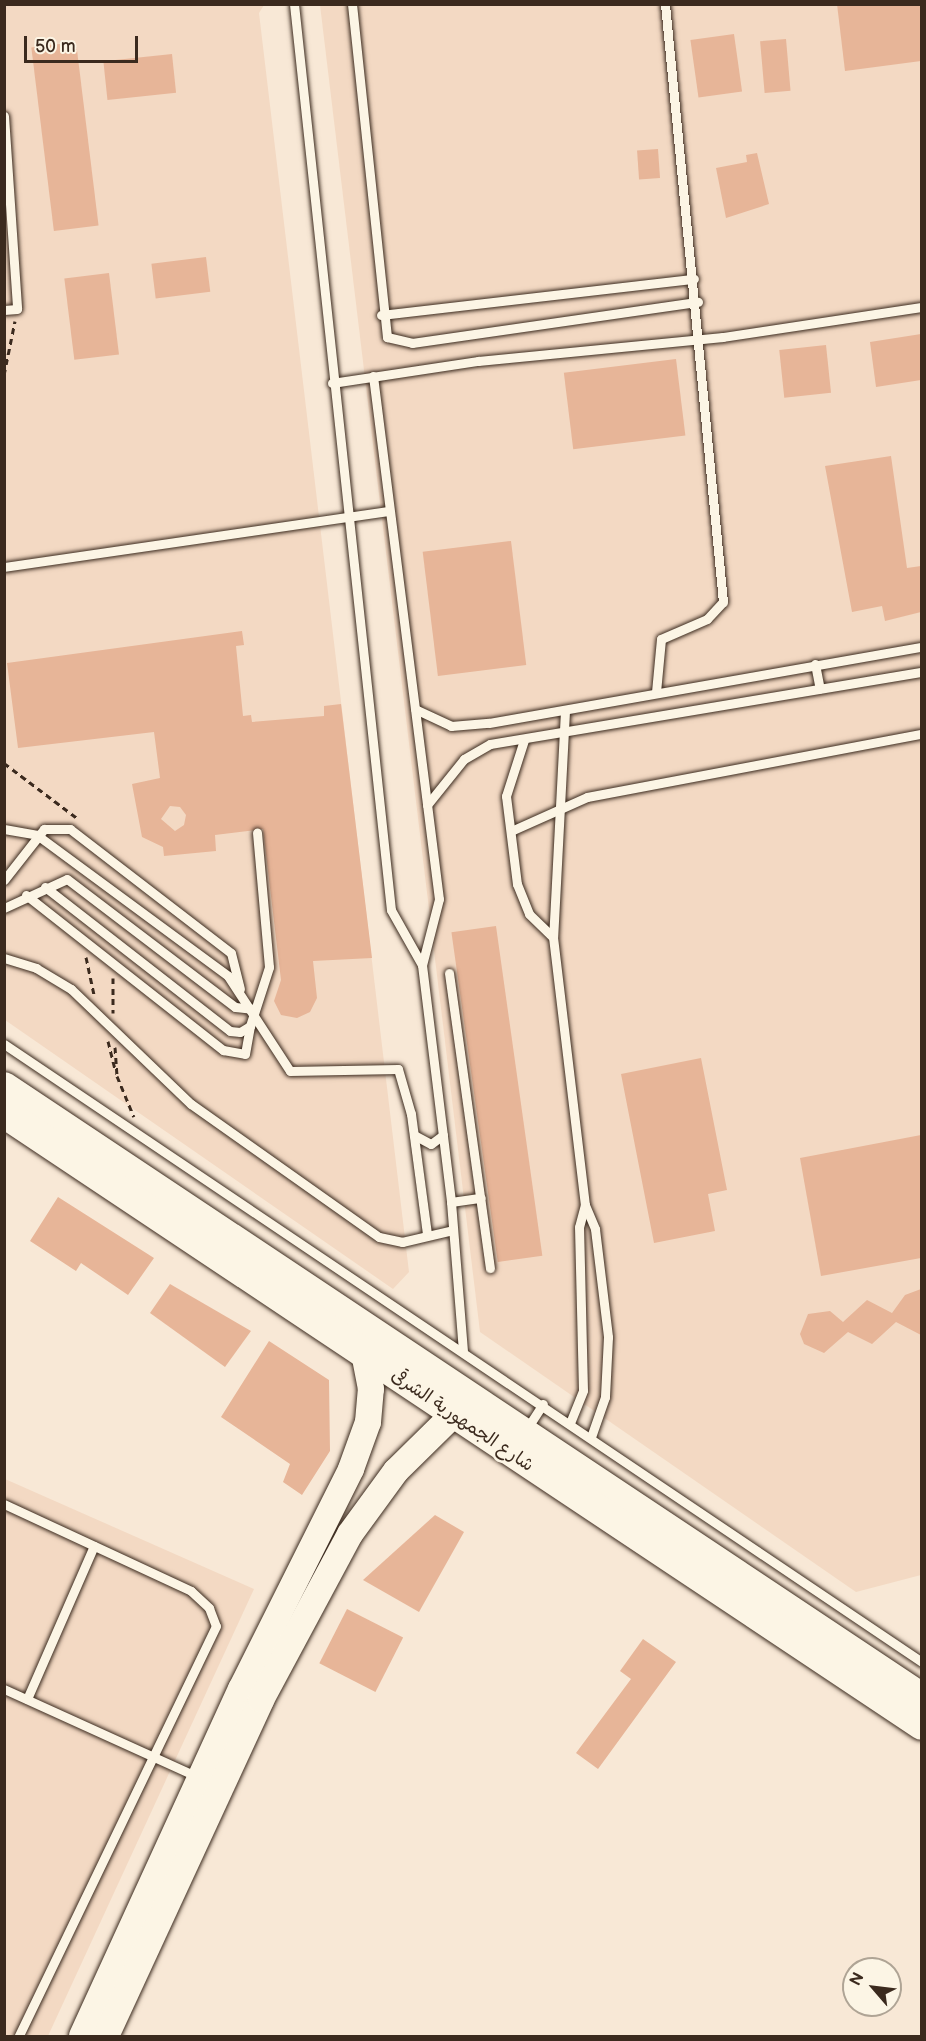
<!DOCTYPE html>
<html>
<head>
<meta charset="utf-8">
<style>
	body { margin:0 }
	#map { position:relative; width:926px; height:2041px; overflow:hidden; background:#f8e8d6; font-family:"Balsamiq Sans","Playpen Sans Arabic",sans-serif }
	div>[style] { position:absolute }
	.built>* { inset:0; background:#f3d9c3 }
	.building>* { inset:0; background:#e7b598; transform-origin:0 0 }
	.path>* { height:3px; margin-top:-1.5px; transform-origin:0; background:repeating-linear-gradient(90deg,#3b2a1e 0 6px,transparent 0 10.5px) }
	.roads { filter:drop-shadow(0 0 2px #3b2a1e) drop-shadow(0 0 2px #3b2a1e) }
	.service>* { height:9px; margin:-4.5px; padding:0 4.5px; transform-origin:4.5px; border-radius:4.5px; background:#fcf5e5 }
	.secondary>* { height:26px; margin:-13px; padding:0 13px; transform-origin:13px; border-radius:13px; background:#fcf5e5 }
	.primary>* { height:30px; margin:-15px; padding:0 15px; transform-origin:15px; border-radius:15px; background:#fcf5e5 }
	span { translate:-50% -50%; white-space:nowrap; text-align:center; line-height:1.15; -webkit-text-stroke:5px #fcf5e5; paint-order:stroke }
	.street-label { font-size:18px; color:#3b2a1e }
	.frame { position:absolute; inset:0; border:6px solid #3b2a1e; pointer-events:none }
	.north { position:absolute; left:842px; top:1957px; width:60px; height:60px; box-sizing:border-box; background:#fcf5e5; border:2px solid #afa495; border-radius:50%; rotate:298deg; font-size:16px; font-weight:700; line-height:24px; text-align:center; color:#3b2a1e }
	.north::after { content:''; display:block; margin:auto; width:21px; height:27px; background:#3b2a1e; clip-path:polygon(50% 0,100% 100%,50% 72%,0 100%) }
	.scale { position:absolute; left:24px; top:36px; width:114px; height:27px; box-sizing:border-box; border:3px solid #3b2a1e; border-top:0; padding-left:8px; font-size:18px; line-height:21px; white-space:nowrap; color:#3b2a1e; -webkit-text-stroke:4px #fcf5e5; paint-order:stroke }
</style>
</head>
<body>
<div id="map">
	<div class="built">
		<div style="clip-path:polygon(5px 5px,264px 5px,259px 13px,409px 1272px,393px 1289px,5px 1020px)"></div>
		<div style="clip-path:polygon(320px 5px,921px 5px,921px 1575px,856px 1592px,480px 1332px)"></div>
		<div style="clip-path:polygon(5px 1479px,254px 1589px,48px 2036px,5px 2036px)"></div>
	</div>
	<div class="building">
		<div style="clip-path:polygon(837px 4px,921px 4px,921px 61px,845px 71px)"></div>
		<div style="left:734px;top:34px;width:58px;height:44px;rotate:82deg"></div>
		<div style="left:786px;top:39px;width:52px;height:26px;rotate:85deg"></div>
		<div style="left:76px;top:42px;width:185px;height:45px;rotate:83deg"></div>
		<div style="left:172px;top:54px;width:39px;height:69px;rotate:84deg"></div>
		<div style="left:658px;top:149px;width:29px;height:21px;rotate:86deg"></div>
		<div style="clip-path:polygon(757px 153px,769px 204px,726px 218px,716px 168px,747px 162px,746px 155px)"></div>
		<div style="left:206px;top:257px;width:35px;height:55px;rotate:83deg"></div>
		<div style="left:109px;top:273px;width:82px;height:45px;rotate:83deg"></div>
		<div style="clip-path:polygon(921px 334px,921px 380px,876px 387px,870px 342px)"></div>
		<div style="left:826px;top:345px;width:48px;height:47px;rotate:84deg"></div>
		<div style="left:676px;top:359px;width:77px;height:113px;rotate:83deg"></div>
		<div style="clip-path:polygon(891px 456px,907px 568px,921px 566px,921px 612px,885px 621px,882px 606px,852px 612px,825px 466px)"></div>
		<div style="left:511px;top:541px;width:125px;height:89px;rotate:83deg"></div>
		<div style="clip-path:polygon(evenodd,242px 631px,244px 645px,236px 646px,243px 716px,251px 715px,252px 722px,324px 716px,324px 706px,341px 704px,372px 958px,313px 961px,317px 998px,310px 1012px,297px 1018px,281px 1015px,274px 1001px,281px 980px,263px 829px,215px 835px,216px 851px,164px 856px,163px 847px,142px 837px,132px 784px,160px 778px,154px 732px,18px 748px,7px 663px,242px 631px,170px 806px,180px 807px,186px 815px,184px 825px,175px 831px,161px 819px,170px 806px)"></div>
		<div style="left:496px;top:926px;width:333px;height:45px;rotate:82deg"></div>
		<div style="clip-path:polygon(701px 1058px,727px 1190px,708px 1194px,715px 1231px,654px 1243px,621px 1074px)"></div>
		<div style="clip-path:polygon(921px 1135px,921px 1258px,821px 1276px,800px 1158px)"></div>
		<div style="clip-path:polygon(58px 1197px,154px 1258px,128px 1295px,81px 1263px,76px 1271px,30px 1241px)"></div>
		<div style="clip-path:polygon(170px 1284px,251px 1331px,225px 1367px,150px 1313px)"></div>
		<div style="clip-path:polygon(921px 1289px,921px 1335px,896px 1322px,872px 1344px,848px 1332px,824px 1353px,804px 1344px,800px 1334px,808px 1314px,830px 1311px,843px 1322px,867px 1300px,892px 1313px,905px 1295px)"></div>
		<div style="clip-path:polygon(269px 1341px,329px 1380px,330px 1451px,302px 1495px,283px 1482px,290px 1464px,221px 1417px)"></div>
		<div style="clip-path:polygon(435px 1515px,464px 1532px,419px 1612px,363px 1580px)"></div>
		<div style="left:347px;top:1609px;width:63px;height:61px;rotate:27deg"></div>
		<div style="clip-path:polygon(643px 1639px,676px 1662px,598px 1769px,576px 1753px,631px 1679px,620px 1671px)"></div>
	</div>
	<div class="path">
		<div style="left:4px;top:375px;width:55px;rotate:-78.5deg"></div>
		<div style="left:4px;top:763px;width:91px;rotate:37deg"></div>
		<div style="left:86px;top:957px;width:38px;rotate:78deg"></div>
		<div style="left:113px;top:978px;width:35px;rotate:90deg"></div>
		<div style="left:108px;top:1041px;width:29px;rotate:76deg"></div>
		<div style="left:115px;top:1047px;width:29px;rotate:86deg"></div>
		<div style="left:117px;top:1076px;width:44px;rotate:67.5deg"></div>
	</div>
	<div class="roads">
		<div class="service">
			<div style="left:294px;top:4px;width:911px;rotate:83.89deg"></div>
			<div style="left:391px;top:910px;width:63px;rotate:60.6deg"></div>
			<div style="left:352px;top:4px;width:335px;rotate:84deg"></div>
			<div style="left:387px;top:337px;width:26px;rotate:13deg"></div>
			<div style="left:412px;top:343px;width:289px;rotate:-8.2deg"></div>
			<div style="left:4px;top:116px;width:193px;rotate:86.1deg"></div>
			<div style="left:17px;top:309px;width:13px;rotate:176deg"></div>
			<div style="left:381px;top:315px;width:315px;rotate:-6.6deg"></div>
			<div style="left:373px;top:376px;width:527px;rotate:82.81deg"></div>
			<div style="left:439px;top:899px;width:68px;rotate:104.4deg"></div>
			<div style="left:422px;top:965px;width:239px;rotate:83deg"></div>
			<div style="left:451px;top:1202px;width:149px;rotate:85.4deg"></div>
			<div style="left:332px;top:383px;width:148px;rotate:-8.6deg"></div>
			<div style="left:478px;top:361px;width:246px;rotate:-5.6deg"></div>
			<div style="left:723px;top:337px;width:201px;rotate:-8.6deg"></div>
			<div style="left:4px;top:567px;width:389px;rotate:-8.3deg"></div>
			<div style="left:815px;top:664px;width:25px;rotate:79deg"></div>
			<div style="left:656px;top:692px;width:53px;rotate:-84.6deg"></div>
			<div style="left:661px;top:639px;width:50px;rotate:-23.5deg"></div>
			<div style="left:707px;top:619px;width:23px;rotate:-47deg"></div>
			<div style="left:723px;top:602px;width:601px;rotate:-95.54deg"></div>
			<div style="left:415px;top:709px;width:40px;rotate:25deg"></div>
			<div style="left:451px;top:726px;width:38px;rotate:-5deg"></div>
			<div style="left:489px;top:723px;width:440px;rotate:-10deg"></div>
			<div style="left:565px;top:711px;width:226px;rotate:93deg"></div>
			<div style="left:553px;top:937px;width:270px;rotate:83.2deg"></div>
			<div style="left:585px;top:1205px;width:26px;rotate:67deg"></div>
			<div style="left:595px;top:1229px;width:109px;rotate:83.1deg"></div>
			<div style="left:608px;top:1337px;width:60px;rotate:92.9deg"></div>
			<div style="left:605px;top:1397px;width:42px;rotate:109.3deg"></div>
			<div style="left:524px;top:740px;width:59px;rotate:107.8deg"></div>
			<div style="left:506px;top:796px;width:89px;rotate:82.9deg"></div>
			<div style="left:517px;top:884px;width:32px;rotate:68deg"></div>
			<div style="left:529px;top:914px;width:33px;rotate:44deg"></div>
			<div style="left:427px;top:805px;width:59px;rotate:-51.2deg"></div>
			<div style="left:464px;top:759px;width:30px;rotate:-30deg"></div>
			<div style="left:490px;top:744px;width:438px;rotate:-9.5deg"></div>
			<div style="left:4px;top:829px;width:34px;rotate:10deg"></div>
			<div style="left:37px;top:835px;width:237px;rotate:36.4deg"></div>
			<div style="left:228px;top:976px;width:113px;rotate:56.9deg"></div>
			<div style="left:290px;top:1071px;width:108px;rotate:-1.1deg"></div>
			<div style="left:398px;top:1069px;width:47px;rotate:73.9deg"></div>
			<div style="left:411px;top:1114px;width:121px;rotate:82.4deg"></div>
			<div style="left:511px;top:831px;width:83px;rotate:-24.1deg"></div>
			<div style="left:587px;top:797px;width:341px;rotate:-10.7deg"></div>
			<div style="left:4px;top:880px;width:65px;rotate:-51.9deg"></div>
			<div style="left:44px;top:829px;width:26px"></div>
			<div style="left:70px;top:829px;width:203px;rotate:37.6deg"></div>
			<div style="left:231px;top:953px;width:37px;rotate:76deg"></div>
			<div style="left:45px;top:887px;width:234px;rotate:37.9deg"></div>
			<div style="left:230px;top:1031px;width:10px;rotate:6deg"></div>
			<div style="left:240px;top:1032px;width:12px;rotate:-31deg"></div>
			<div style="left:250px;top:1026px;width:62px;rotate:-72.1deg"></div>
			<div style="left:269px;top:967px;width:135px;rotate:-95.1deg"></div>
			<div style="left:26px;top:895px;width:251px;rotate:38.2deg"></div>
			<div style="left:223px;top:1050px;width:22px;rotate:10deg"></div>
			<div style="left:245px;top:1054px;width:28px;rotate:-80deg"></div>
			<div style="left:4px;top:908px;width:69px;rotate:-24.7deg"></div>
			<div style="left:67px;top:879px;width:211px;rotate:37.3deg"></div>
			<div style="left:235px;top:1007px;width:19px;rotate:6deg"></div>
			<div style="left:4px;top:958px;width:34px;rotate:17deg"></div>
			<div style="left:36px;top:968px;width:41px;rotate:31deg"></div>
			<div style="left:71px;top:989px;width:166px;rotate:43.8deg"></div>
			<div style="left:191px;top:1104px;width:230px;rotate:35.3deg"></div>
			<div style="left:379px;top:1237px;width:24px;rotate:12deg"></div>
			<div style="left:402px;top:1242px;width:52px;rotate:-13.2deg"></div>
			<div style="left:449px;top:973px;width:298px;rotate:82.1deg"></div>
			<div style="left:4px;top:1044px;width:1107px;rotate:33.95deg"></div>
			<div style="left:414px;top:1135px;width:19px;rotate:28deg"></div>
			<div style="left:431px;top:1144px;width:15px;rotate:-37deg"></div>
			<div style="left:451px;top:1202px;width:30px;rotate:-8deg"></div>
			<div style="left:570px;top:1423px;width:35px;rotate:-68deg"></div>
			<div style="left:583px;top:1390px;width:163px;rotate:-91.4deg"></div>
			<div style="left:579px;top:1227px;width:23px;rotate:-75deg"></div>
			<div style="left:526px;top:1430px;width:31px;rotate:-57deg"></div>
			<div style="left:4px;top:1504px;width:206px;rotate:24.9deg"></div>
			<div style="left:191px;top:1591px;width:25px;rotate:43deg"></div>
			<div style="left:209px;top:1608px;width:19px;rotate:69deg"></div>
			<div style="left:216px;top:1626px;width:455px;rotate:115.7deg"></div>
			<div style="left:4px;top:1689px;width:213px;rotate:24.4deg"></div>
			<div style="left:27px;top:1699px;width:167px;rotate:-66.4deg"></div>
		</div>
		<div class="secondary">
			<div style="left:82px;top:2036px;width:382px;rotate:-65.4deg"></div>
			<div style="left:241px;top:1689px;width:246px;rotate:-63.4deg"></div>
			<div style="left:351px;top:1469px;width:50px;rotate:-70.1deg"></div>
			<div style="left:368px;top:1422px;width:33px;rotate:-85deg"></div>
			<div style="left:371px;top:1389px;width:33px;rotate:-101deg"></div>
			<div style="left:365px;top:1357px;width:18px;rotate:-63deg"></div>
			<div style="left:106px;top:2036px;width:370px;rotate:-65.2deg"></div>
			<div style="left:261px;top:1700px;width:188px;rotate:-61.8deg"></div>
			<div style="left:350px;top:1534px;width:78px;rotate:-53.9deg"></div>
			<div style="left:396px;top:1471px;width:78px;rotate:-44.5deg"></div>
		</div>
		<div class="primary">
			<div style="left:4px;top:1087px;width:1103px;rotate:33.65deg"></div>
			<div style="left:4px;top:1113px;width:1103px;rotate:33.69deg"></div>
		</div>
	</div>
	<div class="street-label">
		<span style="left:462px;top:1421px;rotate:34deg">شارع الجمهورية الشرقى</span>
	</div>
	<div class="frame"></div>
	<div class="north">N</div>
	<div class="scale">50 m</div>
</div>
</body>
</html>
